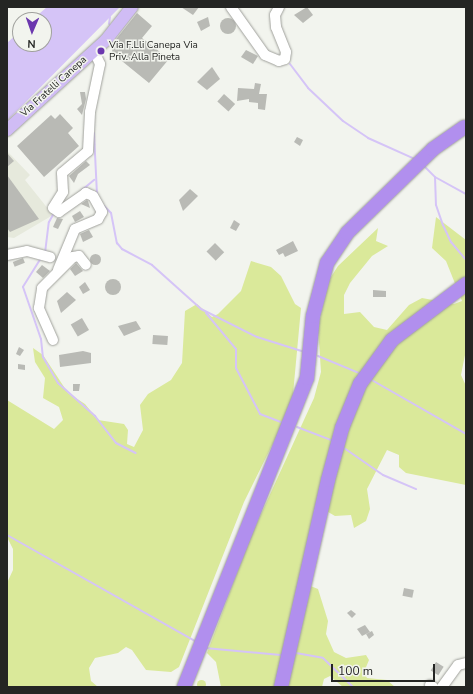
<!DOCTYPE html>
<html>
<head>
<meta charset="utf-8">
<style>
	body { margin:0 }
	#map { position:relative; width:473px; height:694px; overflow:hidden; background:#f2f4ee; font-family:"Nunito Sans",sans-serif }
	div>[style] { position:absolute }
	.built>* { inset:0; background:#e6e9dc }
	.green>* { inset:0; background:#dae99a }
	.round { border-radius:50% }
	.water>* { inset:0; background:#d5c4f7 }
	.stream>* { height:2px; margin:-1px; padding:0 1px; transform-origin:1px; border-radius:1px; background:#d5c4f7 }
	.building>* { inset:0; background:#b9bab5; transform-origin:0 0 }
	.roads { filter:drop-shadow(0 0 1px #a0a19c) drop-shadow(0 0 1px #a0a19c) }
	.minor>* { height:10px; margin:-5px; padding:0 5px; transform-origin:5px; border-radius:5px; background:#fff }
	.major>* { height:12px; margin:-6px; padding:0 6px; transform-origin:6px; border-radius:6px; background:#d0bcf5 }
	.highway>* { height:14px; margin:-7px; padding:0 7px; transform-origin:7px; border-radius:7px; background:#b18fee }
	.dots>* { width:11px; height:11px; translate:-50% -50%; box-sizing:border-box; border:2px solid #f2f4ee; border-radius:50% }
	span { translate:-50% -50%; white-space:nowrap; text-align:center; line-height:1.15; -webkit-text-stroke:3px #f2f4ee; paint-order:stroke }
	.poi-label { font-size:10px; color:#242523 }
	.left { translate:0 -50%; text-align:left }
	.street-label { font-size:10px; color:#242523 }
	.frame { position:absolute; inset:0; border:8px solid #242523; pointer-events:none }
	.north { position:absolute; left:12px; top:12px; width:40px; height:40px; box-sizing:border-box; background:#f2f4ee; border:1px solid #a0a19d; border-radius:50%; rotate:182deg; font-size:11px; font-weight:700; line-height:16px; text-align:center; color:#242523 }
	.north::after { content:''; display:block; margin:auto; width:14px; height:18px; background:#6b37ae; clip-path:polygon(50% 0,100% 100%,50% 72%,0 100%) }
	.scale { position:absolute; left:331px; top:664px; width:104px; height:18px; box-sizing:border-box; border:2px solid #242523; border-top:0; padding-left:5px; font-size:12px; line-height:14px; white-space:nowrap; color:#242523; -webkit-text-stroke:3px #f2f4ee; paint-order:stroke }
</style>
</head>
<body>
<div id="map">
	<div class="built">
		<div style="clip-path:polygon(7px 151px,30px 175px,25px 180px,53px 215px,14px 238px,7px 237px)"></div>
	</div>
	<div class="green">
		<div style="clip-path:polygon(436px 217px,466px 240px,466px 350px,461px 375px,466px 386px,466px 485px,406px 473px,399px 467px,399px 455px,387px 450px,367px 489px,370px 509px,366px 521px,354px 528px,351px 515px,335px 516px,323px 509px,303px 583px,318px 589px,328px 621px,326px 634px,334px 652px,346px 658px,366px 655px,369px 660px,364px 672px,367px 678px,387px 680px,395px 687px,343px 687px,330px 676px,324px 679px,322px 687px,221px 687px,216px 662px,207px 653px,251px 536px,314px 398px,321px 372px,318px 327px,329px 280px,338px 266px,378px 228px,376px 241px,388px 246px,372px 256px,350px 283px,344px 295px,344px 314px,360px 312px,374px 327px,387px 330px,409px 305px,422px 298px,454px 304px,462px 301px,446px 261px,432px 248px)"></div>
		<div style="clip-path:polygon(251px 261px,271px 267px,281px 276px,295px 304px,301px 308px,292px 405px,244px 502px,179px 667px,171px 672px,146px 670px,132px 650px,126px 647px,118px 653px,95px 658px,89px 668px,91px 681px,98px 687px,7px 687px,7px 583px,13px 570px,13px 549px,7px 537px,7px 400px,54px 429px,63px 420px,59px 407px,43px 398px,45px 378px,35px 362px,33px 348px,43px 355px,68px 393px,85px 404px,98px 420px,124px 424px,128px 430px,127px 444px,134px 447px,143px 430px,140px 405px,148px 394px,171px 380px,182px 363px,185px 311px,197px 304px,212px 317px,218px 314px,241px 291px)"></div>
		<div class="round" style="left:196.5px;top:679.5px;width:9px;height:9px"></div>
	</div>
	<div class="water">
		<div style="clip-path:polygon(47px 7px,120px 7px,7px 121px,7px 43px,20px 31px,20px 44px,44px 44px,44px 20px,32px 20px)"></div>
	</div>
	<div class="stream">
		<div style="left:109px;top:24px;width:7px;rotate:-82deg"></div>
		<div style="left:290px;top:64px;width:30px;rotate:53deg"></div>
		<div style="left:308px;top:88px;width:48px;rotate:43.3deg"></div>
		<div style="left:343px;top:121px;width:30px;rotate:34deg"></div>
		<div style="left:368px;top:138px;width:51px;rotate:24.1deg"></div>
		<div style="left:94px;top:133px;width:61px;rotate:87.2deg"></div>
		<div style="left:425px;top:167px;width:14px;rotate:45deg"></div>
		<div style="left:435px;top:177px;width:35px;rotate:29deg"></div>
		<div style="left:435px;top:177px;width:28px;rotate:88deg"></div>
		<div style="left:436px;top:205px;width:21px;rotate:71deg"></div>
		<div style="left:443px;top:225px;width:19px;rotate:65deg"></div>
		<div style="left:451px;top:242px;width:23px;rotate:50deg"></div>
		<div style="left:82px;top:190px;width:16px;rotate:-40deg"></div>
		<div style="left:104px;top:206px;width:10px;rotate:45deg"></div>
		<div style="left:111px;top:213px;width:31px;rotate:79deg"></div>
		<div style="left:117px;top:243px;width:8px;rotate:50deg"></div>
		<div style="left:122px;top:249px;width:34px;rotate:28deg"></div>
		<div style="left:152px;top:265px;width:66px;rotate:41.9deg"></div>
		<div style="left:201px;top:309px;width:63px;rotate:26.6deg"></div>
		<div style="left:257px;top:337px;width:50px;rotate:17.4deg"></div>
		<div style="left:45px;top:253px;width:31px;rotate:-83deg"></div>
		<div style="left:49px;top:222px;width:10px;rotate:-61deg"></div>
		<div style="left:41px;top:258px;width:34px;rotate:122deg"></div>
		<div style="left:23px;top:287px;width:55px;rotate:70.9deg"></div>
		<div style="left:41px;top:339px;width:18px;rotate:84deg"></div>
		<div style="left:43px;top:357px;width:30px;rotate:60deg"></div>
		<div style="left:58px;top:383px;width:50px;rotate:41.7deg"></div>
		<div style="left:95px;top:416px;width:34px;rotate:52deg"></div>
		<div style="left:116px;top:443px;width:22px;rotate:27deg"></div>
		<div style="left:206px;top:313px;width:47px;rotate:50.2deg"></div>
		<div style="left:236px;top:349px;width:19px;rotate:90deg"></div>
		<div style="left:236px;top:368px;width:52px;rotate:62.4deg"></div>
		<div style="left:260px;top:414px;width:25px;rotate:21deg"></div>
		<div style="left:318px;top:356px;width:44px;rotate:22.5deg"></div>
		<div style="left:370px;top:379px;width:111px;rotate:29.8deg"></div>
		<div style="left:297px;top:427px;width:36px;rotate:21deg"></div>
		<div style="left:344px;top:448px;width:47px;rotate:34.7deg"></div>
		<div style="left:383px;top:475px;width:36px;rotate:23deg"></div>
		<div style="left:7px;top:535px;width:216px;rotate:29.4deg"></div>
		<div style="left:205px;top:648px;width:76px;rotate:5.3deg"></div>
		<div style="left:296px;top:653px;width:27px;rotate:10deg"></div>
		<div style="left:323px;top:658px;width:42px;rotate:44deg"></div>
	</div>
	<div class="building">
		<div style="clip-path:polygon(181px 7px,199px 7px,193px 15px)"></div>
		<div style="clip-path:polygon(307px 7px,313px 15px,303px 23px,294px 15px)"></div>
		<div style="clip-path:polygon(137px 13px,152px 26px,142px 38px,169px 59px,149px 83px,112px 53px,113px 43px)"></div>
		<div style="clip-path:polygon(208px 17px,210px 26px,201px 31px,197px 22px)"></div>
		<div class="round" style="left:220px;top:18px;width:16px;height:16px"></div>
		<div style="clip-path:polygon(246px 50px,258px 56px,253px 64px,241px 57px)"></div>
		<div style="clip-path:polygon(212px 67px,220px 79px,207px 90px,197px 82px)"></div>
		<div style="clip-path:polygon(255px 83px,261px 84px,259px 94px,267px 94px,265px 110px,258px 109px,258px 103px,249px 102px,249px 99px,237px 101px,238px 88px,254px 89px)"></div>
		<div style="clip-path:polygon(80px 92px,85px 92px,86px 99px,82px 115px,77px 109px,82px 104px)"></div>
		<div style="left:224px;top:94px;width:15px;height:10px;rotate:42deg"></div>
		<div style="clip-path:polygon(60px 114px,73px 128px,68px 133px,79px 146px,44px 177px,17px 146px,51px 115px,55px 119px)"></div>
		<div style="clip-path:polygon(297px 137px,303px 140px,300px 146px,294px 142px)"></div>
		<div style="clip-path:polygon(7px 153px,14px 161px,7px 167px)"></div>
		<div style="clip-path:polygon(86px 161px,90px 165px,78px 174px,74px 183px,69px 176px)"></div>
		<div style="clip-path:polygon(7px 175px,39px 219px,10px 232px,7px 228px)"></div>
		<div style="clip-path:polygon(190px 189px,198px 196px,183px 211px,179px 200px)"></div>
		<div style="clip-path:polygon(88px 201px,90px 208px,81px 204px,87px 200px)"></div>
		<div style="clip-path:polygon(80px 211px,84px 217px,75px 222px,72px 216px)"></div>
		<div style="clip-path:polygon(57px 218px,63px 219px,58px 229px,53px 227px)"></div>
		<div style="clip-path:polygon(234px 220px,240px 224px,236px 231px,230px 228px)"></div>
		<div style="clip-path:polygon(89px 230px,93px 237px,83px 242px,80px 234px)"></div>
		<div style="clip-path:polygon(293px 241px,298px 251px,285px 257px,283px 253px,279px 255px,276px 250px)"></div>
		<div style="left:215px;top:243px;width:13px;height:12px;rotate:45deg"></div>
		<div class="round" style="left:89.5px;top:253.5px;width:11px;height:11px"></div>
		<div style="left:23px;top:258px;width:5px;height:11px;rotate:68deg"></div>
		<div style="clip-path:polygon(76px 263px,83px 271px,75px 276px,70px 269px)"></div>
		<div style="clip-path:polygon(42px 265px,50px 271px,43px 278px,36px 272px)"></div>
		<div class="round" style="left:105px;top:279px;width:16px;height:16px"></div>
		<div style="clip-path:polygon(85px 282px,90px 290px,83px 294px,79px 287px)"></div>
		<div style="clip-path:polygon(373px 290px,386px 291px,386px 297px,373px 297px)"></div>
		<div style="clip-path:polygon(67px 292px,76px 300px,61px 313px,57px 301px)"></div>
		<div style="left:82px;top:318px;width:14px;height:13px;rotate:60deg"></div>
		<div style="clip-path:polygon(136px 321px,141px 329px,124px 336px,118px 326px)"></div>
		<div style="left:153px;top:335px;width:15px;height:9px;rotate:4deg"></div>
		<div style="clip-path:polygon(19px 347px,24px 350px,20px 356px,16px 354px)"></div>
		<div style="clip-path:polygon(83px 351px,91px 353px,91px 363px,60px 367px,59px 355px)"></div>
		<div style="clip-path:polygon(18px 364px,25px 365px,25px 370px,18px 369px)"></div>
		<div style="clip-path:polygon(73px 384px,80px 384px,79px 391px,73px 391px)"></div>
		<div style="left:404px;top:588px;width:10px;height:8px;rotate:11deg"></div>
		<div style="clip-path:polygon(351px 610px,356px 614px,352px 618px,347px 613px)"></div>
		<div style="clip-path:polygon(365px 625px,370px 632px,362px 636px,357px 629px)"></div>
		<div style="clip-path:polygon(372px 631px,374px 635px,369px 639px,366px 634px)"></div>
		<div style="left:436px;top:662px;width:9px;height:10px;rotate:32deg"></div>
	</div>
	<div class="roads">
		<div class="minor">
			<div style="left:231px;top:7px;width:59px;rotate:54.7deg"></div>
			<div style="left:265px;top:55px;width:15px;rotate:23deg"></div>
			<div style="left:279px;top:61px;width:6px;rotate:-18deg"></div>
			<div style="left:285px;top:59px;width:7px;rotate:-82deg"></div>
			<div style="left:286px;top:52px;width:27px;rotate:-112deg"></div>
			<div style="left:276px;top:27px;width:12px;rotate:-95deg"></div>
			<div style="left:275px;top:15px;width:9px;rotate:-63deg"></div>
			<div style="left:7px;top:255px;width:20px;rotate:-11deg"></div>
			<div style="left:27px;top:251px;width:24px;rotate:15deg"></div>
			<div style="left:58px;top:270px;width:44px;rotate:-67.5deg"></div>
			<div style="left:75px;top:229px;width:25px;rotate:-23deg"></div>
			<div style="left:98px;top:219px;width:8px;rotate:-60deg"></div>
			<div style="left:102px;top:212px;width:18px;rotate:-119deg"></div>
			<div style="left:93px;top:196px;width:8px;rotate:-157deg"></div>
			<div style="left:86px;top:193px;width:33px;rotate:145deg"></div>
			<div style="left:59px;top:212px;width:7px;rotate:-146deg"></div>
			<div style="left:53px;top:208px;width:19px;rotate:-58deg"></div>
			<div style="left:63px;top:192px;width:19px;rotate:-93deg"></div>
			<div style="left:62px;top:173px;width:34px;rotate:-40deg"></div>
			<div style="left:88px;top:151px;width:39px;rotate:-87deg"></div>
			<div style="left:90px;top:112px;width:49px;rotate:-78.2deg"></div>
			<div style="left:100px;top:64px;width:14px;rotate:-115deg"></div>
			<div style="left:53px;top:340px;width:35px;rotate:-114deg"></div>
			<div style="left:39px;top:308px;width:20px;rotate:-81deg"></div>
			<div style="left:42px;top:288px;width:44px;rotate:-45deg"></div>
			<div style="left:73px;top:257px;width:6px;rotate:-9deg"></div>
			<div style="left:79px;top:256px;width:11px;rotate:52deg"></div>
			<div style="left:430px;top:685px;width:4px;rotate:34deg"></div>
			<div style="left:442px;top:687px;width:27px;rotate:-54deg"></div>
			<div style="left:458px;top:665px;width:8px;rotate:-14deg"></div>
		</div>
		<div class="major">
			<div style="left:7px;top:130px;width:134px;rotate:-42.3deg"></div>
			<div style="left:106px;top:40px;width:42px;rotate:-51.8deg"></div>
		</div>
		<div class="highway">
			<div style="left:184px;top:687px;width:333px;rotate:-68.3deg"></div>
			<div style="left:307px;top:378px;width:62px;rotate:-84.5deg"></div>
			<div style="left:313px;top:316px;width:55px;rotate:-75.2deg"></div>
			<div style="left:327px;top:263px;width:36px;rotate:-56deg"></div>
			<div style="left:347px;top:233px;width:120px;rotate:-44.3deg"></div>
			<div style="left:433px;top:149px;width:38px;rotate:-35deg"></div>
			<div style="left:281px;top:687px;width:212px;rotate:-77.2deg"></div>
			<div style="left:328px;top:480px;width:54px;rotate:-74.9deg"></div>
			<div style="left:342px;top:428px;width:48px;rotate:-67.8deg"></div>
			<div style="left:360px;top:384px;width:54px;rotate:-54deg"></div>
			<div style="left:392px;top:340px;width:93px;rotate:-37.1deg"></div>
		</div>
	</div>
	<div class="dots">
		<div style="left:101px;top:51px;background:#6b37ae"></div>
	</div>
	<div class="poi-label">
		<span class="left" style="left:109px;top:51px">Via F.Lli Canepa Via<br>Priv. Alla Pineta</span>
	</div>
	<div class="street-label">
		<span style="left:54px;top:87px;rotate:-42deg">Via Fratelli Canepa</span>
	</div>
	<div class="frame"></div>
	<div class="north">N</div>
	<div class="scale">100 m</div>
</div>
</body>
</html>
